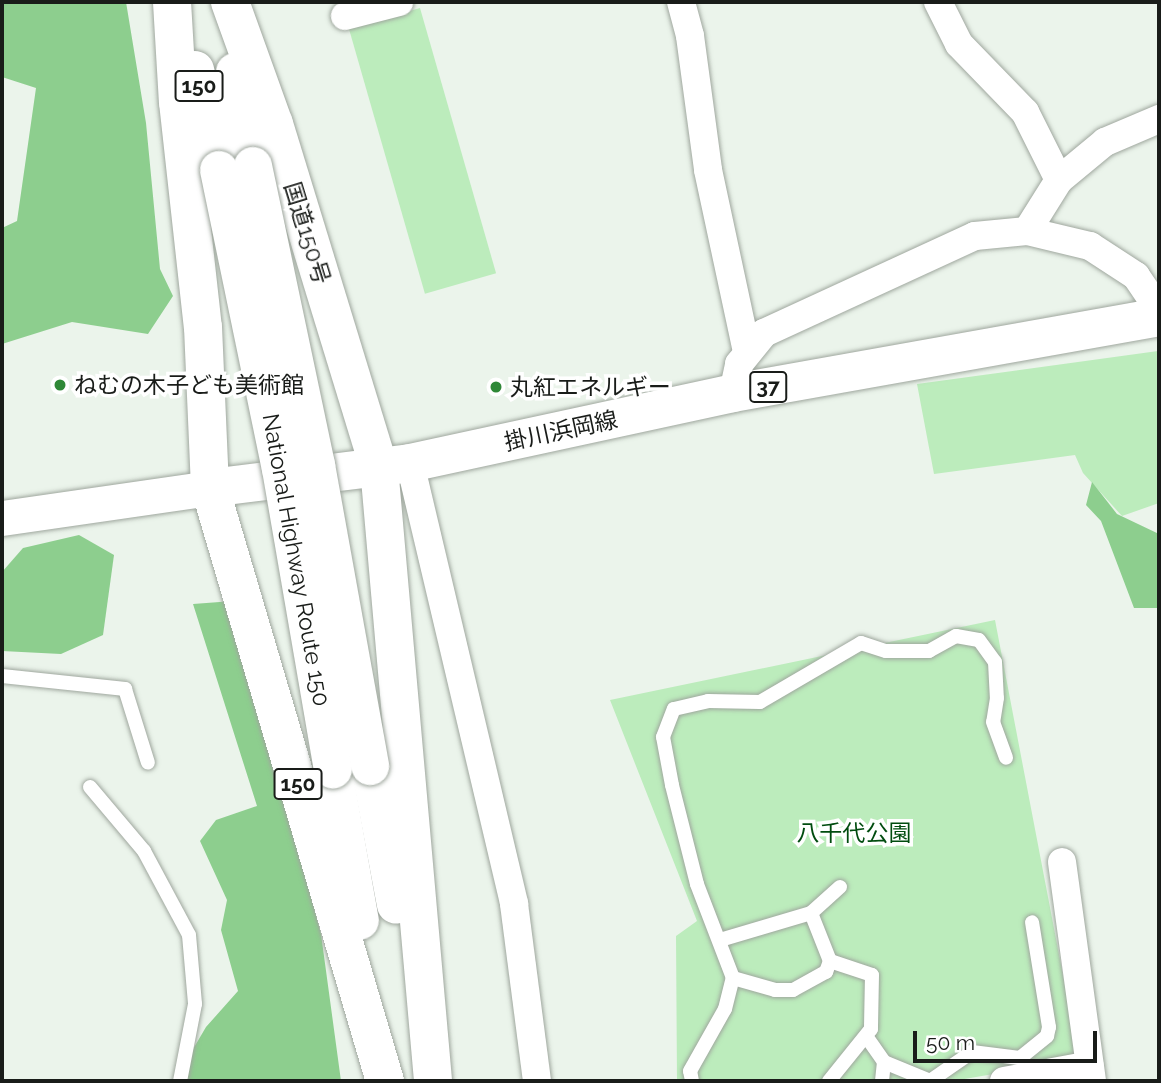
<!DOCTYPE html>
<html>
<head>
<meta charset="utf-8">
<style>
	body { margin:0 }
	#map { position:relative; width:1161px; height:1083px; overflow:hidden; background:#ebf4eb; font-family:Raleway,"Noto Sans JP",sans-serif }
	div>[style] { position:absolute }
	.green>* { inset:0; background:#bcecbc; transform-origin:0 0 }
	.forest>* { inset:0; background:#8dce8e }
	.roads { filter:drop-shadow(0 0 2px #9fa79e) drop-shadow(0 0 2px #9fa79e) }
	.service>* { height:14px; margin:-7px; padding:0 7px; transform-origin:7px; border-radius:7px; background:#fff }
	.minor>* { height:28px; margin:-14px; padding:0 14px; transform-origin:14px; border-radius:14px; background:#fff }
	.tertiary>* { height:35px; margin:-17.5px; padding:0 17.5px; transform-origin:17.5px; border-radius:17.5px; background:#fff }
	.primary>* { height:38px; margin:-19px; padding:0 19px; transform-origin:19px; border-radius:19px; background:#fff }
	.trunk>* { height:38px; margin:-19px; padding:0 19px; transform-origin:19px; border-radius:19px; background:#fff }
	.bridges { filter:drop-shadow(0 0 2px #9fa79e) drop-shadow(0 0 2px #9fa79e) }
	.trunk-bridge>* { height:38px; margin:-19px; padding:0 19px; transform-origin:19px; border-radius:19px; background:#fff }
	.dots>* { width:19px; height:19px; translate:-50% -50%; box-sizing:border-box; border:4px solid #fff; border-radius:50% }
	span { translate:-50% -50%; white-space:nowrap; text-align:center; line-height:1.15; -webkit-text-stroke:7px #fff; paint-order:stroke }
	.shield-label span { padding:2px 5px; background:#fff; border:2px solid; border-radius:5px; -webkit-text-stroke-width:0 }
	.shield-label { font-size:21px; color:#191c19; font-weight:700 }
	.street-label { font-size:23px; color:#191c19 }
	.poi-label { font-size:23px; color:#191c19 }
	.left { translate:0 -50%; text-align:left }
	.park-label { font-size:23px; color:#014c0f }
	.frame { position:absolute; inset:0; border:4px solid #191c19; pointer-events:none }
	.scale { position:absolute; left:913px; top:1031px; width:184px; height:32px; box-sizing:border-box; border:4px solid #191c19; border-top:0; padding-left:9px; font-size:21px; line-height:24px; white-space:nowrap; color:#191c19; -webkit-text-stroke:5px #fff; paint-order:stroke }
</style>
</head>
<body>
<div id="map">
	<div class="green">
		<div style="left:420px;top:8px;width:276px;height:74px;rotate:74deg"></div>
		<div style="clip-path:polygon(1158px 351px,1159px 503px,1122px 516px,1083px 473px,1075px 455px,934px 474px,917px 384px)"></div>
		<div style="clip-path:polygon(995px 620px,1079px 1059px,953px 1081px,677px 1081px,676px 936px,697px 921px,610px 700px)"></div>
	</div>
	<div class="forest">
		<div style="clip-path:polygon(2px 2px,126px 2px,146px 123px,160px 269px,173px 296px,148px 334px,72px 322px,2px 344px,2px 228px,17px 221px,36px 88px,2px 77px)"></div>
		<div style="clip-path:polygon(1092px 482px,1117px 514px,1159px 534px,1159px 608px,1134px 608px,1101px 521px,1086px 505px)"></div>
		<div style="clip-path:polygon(79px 535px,114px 555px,103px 635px,61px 654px,2px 651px,2px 572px,23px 548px)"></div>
		<div style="clip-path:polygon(233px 601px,321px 934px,341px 1081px,181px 1081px,186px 1061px,206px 1027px,238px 991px,221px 930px,227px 900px,200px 841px,216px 820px,257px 806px,193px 604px)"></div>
	</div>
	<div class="roads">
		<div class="service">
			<div style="left:2px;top:676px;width:124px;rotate:6deg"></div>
			<div style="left:125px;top:689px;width:77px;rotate:72.7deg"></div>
			<div style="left:90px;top:787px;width:84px;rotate:49.8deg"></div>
			<div style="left:144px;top:851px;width:95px;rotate:61.8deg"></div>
			<div style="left:189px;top:935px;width:69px;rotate:85deg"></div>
			<div style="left:195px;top:1004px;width:78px;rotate:101deg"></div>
			<div style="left:811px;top:913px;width:39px;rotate:-42deg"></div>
			<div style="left:720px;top:940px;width:95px;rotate:-16.5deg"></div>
			<div style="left:811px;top:913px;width:52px;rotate:68.4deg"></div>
			<div style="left:830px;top:961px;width:44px;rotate:18.4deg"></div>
			<div style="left:872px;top:975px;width:54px;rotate:91.1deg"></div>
			<div style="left:871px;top:1029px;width:67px;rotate:128.9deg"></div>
			<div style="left:733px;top:978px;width:44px;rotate:15.9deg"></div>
			<div style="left:775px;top:990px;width:18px"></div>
			<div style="left:793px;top:990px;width:38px;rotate:-29deg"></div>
			<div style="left:826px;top:972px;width:12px;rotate:-70deg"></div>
			<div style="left:866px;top:1036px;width:32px;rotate:55deg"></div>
			<div style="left:884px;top:1062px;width:50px;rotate:22.4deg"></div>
			<div style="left:930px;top:1081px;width:51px;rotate:-34.6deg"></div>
			<div style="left:972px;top:1052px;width:48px;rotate:7.1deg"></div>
			<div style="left:1020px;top:1058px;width:35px;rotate:-39deg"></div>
			<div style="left:1047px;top:1036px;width:9px;rotate:-77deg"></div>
			<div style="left:1049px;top:1027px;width:106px;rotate:-99.2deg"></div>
			<div style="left:692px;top:1081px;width:10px;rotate:-101deg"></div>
			<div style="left:690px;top:1071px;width:71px;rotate:-60.6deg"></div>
			<div style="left:725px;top:1009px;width:32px;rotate:-76deg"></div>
			<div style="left:733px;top:978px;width:101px;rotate:-111deg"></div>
			<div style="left:697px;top:884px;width:102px;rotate:-104.2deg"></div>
			<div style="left:672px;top:785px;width:49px;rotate:-100.6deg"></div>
			<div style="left:663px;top:737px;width:30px;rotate:-69deg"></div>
			<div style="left:674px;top:709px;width:35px;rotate:-13deg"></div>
			<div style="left:708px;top:701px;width:52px;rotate:1.1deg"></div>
			<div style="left:760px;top:702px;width:117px;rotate:-30.3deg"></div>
			<div style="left:861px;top:643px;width:26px;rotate:18deg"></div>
			<div style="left:886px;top:651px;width:43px"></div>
			<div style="left:929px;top:651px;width:31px;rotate:-29deg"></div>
			<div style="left:956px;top:636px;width:23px;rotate:10deg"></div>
			<div style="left:979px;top:640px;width:27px;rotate:54deg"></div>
			<div style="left:995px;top:662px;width:36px;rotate:87deg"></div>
			<div style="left:997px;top:698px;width:24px;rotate:99deg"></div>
			<div style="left:993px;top:722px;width:38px;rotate:70deg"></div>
			<div style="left:882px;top:1081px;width:19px;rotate:-84deg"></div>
		</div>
		<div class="minor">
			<div style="left:681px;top:2px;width:35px;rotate:75deg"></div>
			<div style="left:690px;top:36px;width:135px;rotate:82.3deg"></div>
			<div style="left:708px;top:170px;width:186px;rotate:77.9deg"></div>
			<div style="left:938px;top:2px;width:47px;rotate:63.4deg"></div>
			<div style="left:959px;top:44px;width:95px;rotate:45.9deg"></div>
			<div style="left:1025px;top:112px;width:76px;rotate:63.4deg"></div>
			<div style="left:345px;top:16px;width:56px;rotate:-14.5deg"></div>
			<div style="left:1027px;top:231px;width:60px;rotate:-57.9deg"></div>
			<div style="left:1059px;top:180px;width:60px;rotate:-39.6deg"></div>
			<div style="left:1105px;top:142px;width:59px;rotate:-23.1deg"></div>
			<div style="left:733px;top:393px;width:30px;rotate:-78deg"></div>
			<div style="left:739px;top:364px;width:40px;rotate:-51deg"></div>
			<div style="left:764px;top:333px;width:232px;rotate:-24.7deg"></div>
			<div style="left:975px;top:236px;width:52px;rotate:-5.5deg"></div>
			<div style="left:1027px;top:231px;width:65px;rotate:13.4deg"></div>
			<div style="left:1090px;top:246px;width:55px;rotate:33.1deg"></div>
			<div style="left:1136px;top:276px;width:41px;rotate:55.9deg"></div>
			<div style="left:410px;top:463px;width:453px;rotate:76.7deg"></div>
			<div style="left:514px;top:904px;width:178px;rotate:82.6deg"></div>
			<div style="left:1062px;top:862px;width:221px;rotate:82.2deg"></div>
			<div style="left:1004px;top:1081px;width:87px;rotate:-10.5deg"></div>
		</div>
		<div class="tertiary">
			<div style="left:2px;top:518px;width:210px;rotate:-8.2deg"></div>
		</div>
		<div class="primary">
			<div style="left:210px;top:488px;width:202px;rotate:-7.1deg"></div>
			<div style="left:410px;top:463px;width:330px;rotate:-12.2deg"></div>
			<div style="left:733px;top:393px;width:433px;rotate:-10.1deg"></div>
		</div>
		<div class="trunk">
			<div style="left:172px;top:2px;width:100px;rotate:86.6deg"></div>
			<div style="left:178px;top:102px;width:226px;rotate:83.7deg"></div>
			<div style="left:203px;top:327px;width:161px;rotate:87.5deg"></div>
			<div style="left:210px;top:488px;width:618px;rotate:73.56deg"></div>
			<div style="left:230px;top:2px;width:130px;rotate:70.2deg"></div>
			<div style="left:274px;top:124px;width:359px;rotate:73deg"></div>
			<div style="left:379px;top:467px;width:616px;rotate:84.97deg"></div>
			<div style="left:195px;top:70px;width:103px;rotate:76.5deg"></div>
			<div style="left:235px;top:72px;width:96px;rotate:79.2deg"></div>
			<div style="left:370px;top:766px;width:141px;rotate:79.4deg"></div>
			<div style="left:333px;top:770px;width:153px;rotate:79.9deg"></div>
		</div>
	</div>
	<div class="bridges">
		<div class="trunk-bridge">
			<div style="left:253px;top:166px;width:306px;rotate:78.1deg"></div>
			<div style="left:316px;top:465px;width:306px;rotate:79.8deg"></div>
			<div style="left:219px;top:170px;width:305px;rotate:78.3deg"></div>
			<div style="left:281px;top:469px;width:305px;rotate:80.2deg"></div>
		</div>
	</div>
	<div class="dots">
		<div style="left:60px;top:385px;background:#2f8837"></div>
		<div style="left:496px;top:387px;background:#2f8837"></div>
	</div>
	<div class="shield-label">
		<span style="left:199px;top:86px">150</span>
		<span style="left:768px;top:387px">37</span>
		<span style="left:298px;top:784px">150</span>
	</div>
	<div class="street-label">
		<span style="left:307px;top:233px;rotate:73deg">国道150号</span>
		<span style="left:561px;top:431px;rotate:-12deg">掛川浜岡線</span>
		<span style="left:296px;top:560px;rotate:80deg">National Highway Route 150</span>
	</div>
	<div class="poi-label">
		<span class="left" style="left:74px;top:385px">ねむの木子ども美術館</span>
		<span class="left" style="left:510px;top:387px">丸紅エネルギー</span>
	</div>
	<div class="park-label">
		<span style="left:854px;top:833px">八千代公園</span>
	</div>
	<div class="frame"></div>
	<div class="scale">50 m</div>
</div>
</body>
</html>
